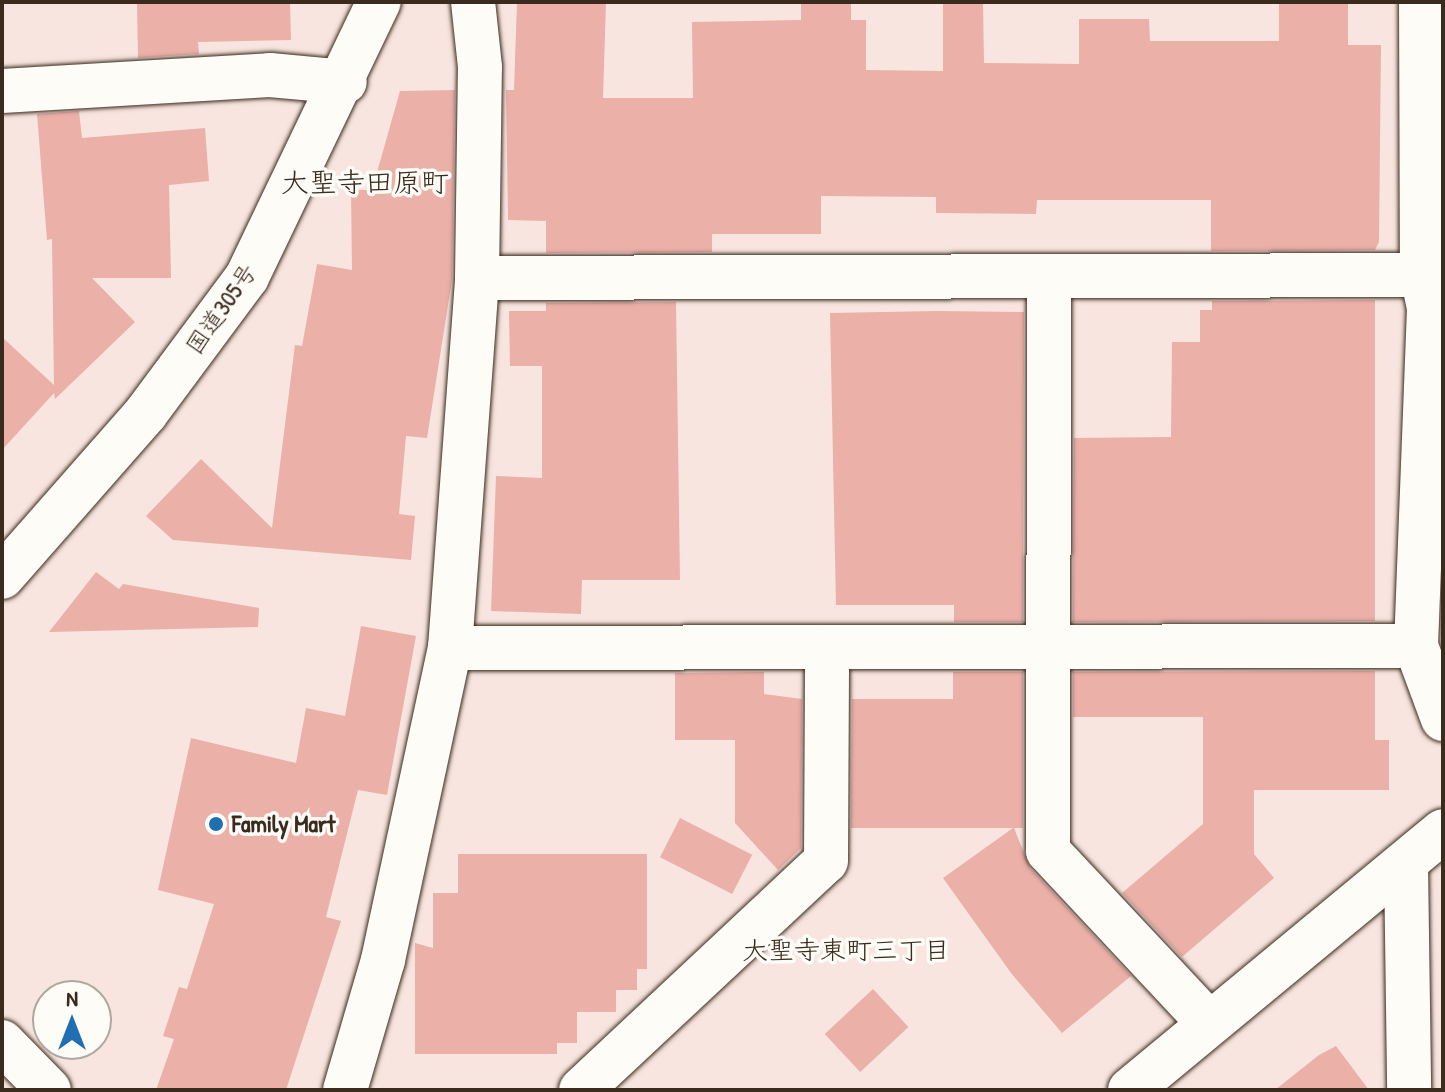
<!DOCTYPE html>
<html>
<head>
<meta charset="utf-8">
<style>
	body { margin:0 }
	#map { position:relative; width:1445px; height:1092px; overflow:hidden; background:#f8e5df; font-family:"Patrick Hand","Klee One",sans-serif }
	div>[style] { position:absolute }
	.building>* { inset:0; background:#ebb0a8; transform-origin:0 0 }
	.roads { filter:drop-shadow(0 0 2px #3b2a1e) drop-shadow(0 0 2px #3b2a1e) }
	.minor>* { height:44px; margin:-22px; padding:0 22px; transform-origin:22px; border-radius:22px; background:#fdfcf7 }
	.tertiary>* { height:44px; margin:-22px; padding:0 22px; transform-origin:22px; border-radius:22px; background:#fdfcf7 }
	.secondary>* { height:44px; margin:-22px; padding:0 22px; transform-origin:22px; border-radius:22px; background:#fdfcf7 }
	.trunk>* { height:44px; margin:-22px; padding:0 22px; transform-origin:22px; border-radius:22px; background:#fdfcf7 }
	.dots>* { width:22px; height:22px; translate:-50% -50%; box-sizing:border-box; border:4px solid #fdfcf7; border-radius:50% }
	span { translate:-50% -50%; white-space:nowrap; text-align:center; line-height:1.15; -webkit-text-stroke:7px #fdfcf7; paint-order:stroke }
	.street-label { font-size:24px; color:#3b2a1e }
	.poi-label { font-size:24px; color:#3b2a1e; font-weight:700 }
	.left { translate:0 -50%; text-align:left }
	.neighbourhood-label { font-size:26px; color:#3b2a1e }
	.quarter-label { font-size:28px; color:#3b2a1e }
	.frame { position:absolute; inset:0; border:4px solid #3b2a1e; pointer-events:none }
	.north { position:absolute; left:32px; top:980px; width:80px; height:80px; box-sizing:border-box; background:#fdfcf7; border:2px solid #afa8a0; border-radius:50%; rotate:0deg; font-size:22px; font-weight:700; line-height:32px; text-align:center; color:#3b2a1e }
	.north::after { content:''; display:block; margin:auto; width:28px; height:36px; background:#1f6fb2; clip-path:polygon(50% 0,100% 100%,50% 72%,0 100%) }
</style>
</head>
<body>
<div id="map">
	<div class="building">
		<div style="clip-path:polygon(137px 2px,290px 2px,291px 40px,198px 42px,199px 54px,138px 58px)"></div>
		<div style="clip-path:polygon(517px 2px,606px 2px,603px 98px,693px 98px,692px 22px,801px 20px,801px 2px,851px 2px,851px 20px,866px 20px,866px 70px,943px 71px,943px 2px,983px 2px,984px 63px,1079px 64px,1079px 19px,1149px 19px,1150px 41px,1279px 41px,1279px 2px,1348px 2px,1348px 45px,1381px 45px,1379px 242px,1375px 250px,1211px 251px,1211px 200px,1037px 200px,1036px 214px,936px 213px,936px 197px,821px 196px,821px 234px,712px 234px,712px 252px,546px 253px,546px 221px,508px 220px,506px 90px,514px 90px)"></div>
		<div style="clip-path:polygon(455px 90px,452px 280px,427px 438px,406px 436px,399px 514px,415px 516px,411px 560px,173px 540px,146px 516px,201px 459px,272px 528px,295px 345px,302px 346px,317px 264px,352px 270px,351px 190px,372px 190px,400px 91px)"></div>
		<div style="clip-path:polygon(79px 111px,82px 138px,205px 128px,209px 181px,169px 185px,171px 278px,92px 278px,135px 322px,55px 399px,54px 393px,2px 450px,2px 337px,54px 385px,52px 239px,47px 240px,37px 114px)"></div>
		<div style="clip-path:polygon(1375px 300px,1375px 621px,1073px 622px,1074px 438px,1171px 437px,1172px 342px,1200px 342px,1200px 310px,1212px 310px,1212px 301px)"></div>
		<div style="clip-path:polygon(676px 302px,680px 580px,582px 580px,581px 614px,491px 611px,496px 476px,542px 478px,542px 366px,510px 366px,509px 311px,546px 311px,546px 303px)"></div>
		<div style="clip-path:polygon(937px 311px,1024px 312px,1023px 622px,954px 622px,954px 605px,836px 605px,830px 313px)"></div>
		<div style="clip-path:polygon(96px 572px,119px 589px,123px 584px,259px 608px,258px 627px,49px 632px)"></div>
		<div style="clip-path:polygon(361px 626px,416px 636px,387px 795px,358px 790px,326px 917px,341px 921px,286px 1090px,156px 1090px,174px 1039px,163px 1036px,179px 987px,187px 989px,214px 904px,158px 890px,191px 738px,296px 763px,306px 708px,345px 716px)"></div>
		<div style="clip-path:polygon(1375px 671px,1375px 740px,1389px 740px,1389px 790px,1254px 790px,1254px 854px,1274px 878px,1182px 957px,1122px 893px,1203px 824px,1203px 717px,1073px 717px,1073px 672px)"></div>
		<div style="clip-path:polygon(764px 672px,764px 694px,802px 699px,801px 848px,778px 870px,735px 823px,735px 740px,675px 740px,675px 673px)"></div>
		<div style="clip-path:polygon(953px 672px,1023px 672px,1023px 828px,1014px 828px,1030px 868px,1131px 976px,1062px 1033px,1011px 973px,943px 878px,1013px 828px,851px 828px,852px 699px,953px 699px)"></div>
		<div style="left:680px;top:818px;width:81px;height:44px;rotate:27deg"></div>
		<div style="clip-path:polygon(458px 854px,647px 854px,647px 969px,637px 969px,637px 990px,616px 990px,616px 1012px,577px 1012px,577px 1043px,557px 1043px,557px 1054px,415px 1054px,415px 943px,433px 948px,433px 893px,458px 893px)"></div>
		<div style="left:873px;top:989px;width:52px;height:66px;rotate:47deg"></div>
		<div style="clip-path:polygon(1336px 1046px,1369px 1090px,1275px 1090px,1319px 1055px)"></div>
	</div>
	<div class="roads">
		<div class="minor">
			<div style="left:1421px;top:2px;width:273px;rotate:89.8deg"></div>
			<div style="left:1422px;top:275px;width:34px;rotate:78deg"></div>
			<div style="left:1429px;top:308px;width:338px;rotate:92.2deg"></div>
			<div style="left:1416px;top:646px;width:78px;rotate:69.7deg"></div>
			<div style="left:2px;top:91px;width:268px;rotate:-3.4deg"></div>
			<div style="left:270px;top:75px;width:75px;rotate:5.3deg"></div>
			<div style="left:477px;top:278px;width:945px;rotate:-0.18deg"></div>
			<div style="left:1049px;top:280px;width:571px;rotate:90.1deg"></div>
			<div style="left:1048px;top:851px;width:236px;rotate:46.9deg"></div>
			<div style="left:450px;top:648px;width:966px;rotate:-0.12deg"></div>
			<div style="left:1406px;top:863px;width:227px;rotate:89.2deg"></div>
			<div style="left:345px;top:1090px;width:135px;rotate:-73.7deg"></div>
			<div style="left:383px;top:960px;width:319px;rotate:-77.9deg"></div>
			<div style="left:450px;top:648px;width:371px;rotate:-85.8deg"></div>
			<div style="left:477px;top:278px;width:211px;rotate:-89.2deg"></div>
			<div style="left:480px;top:67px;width:65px;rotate:-96.1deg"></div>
			<div style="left:581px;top:1090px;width:335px;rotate:-43.1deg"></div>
			<div style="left:826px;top:861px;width:211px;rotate:-89.7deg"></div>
		</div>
		<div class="tertiary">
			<div style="left:1130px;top:1090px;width:406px;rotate:-39.6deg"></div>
		</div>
		<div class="secondary">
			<div style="left:2px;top:1042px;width:67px;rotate:45.6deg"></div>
		</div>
		<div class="trunk">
			<div style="left:2px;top:577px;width:218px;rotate:-48.7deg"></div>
			<div style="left:146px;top:413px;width:169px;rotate:-53.4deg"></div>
			<div style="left:247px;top:277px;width:305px;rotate:-64.4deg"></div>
		</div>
	</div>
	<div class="dots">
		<div style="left:216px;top:824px;background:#1f6fb2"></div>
	</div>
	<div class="street-label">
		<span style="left:221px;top:309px;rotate:-55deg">国道305号</span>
	</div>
	<div class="poi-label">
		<span class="left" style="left:232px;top:824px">Family Mart</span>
	</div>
	<div class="neighbourhood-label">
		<span style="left:846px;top:950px">大聖寺東町三丁目</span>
	</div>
	<div class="quarter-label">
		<span style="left:365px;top:182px">大聖寺田原町</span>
	</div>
	<div class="frame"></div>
	<div class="north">N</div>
</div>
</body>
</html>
